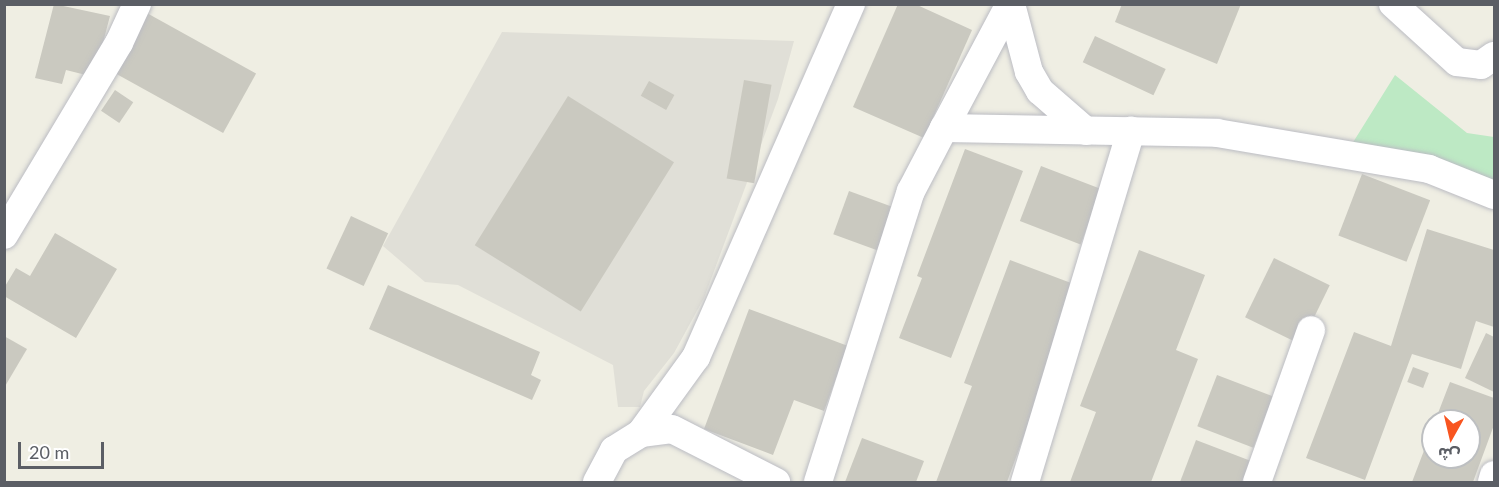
<!DOCTYPE html>
<html>
<head>
<meta charset="utf-8">
<style>
	body { margin:0 }
	#map { position:relative; width:1499px; height:487px; overflow:hidden; background:#efeee3; font-family:Lato,"Noto Sans Arabic",sans-serif }
	div>[style] { position:absolute }
	.industrial>* { inset:0; background:#e0dfd7 }
	.green>* { inset:0; background:#bde9c4 }
	.building>* { inset:0; background:#cac9c0; transform-origin:0 0 }
	.roads { filter:drop-shadow(0 0 2px #bbbcc3) drop-shadow(0 0 2px #bbbcc3) }
	.minor>* { height:28px; margin:-14px; padding:0 14px; transform-origin:14px; border-radius:14px; background:#fff }
	span { translate:-50% -50%; white-space:nowrap; text-align:center; line-height:1.15; -webkit-text-stroke:4.5px #fff; paint-order:stroke }
	.frame { position:absolute; inset:0; border:6px solid #5b5e65; pointer-events:none }
	.north { position:absolute; left:1421px; top:409px; width:60px; height:60px; box-sizing:border-box; background:#fff; border:2px solid #bdbfc1; border-radius:50%; rotate:188deg; font-size:16px; font-weight:700; line-height:24px; text-align:center; color:#5b5e65 }
	.north::after { content:''; display:block; margin:auto; width:21px; height:27px; background:#f85520; clip-path:polygon(50% 0,100% 100%,50% 72%,0 100%) }
	.scale { position:absolute; left:18px; top:442px; width:86px; height:27px; box-sizing:border-box; border:3px solid #5b5e65; border-top:0; padding-left:8px; font-size:18px; line-height:21px; white-space:nowrap; color:#5b5e65; -webkit-text-stroke:4px #fff; paint-order:stroke }
</style>
</head>
<body>
<div id="map">
	<div class="industrial">
		<div style="clip-path:polygon(502px 32px,794px 41px,778px 99px,704px 298px,674px 353px,644px 391px,640px 407px,618px 407px,613px 365px,458px 285px,425px 282px,383px 246px)"></div>
	</div>
	<div class="green">
		<div style="clip-path:polygon(1395px 75px,1467px 133px,1494px 137px,1494px 196px,1352px 144px)"></div>
	</div>
	<div class="building">
		<div style="clip-path:polygon(54px 4px,110px 16px,94px 77px,66px 70px,62px 84px,35px 78px)"></div>
		<div style="clip-path:polygon(898px 4px,915px 4px,972px 30px,924px 138px,853px 107px)"></div>
		<div style="clip-path:polygon(1122px 4px,1241px 4px,1217px 64px,1115px 22px)"></div>
		<div style="left:145px;top:12px;width:127px;height:68px;rotate:29deg"></div>
		<div style="left:1095px;top:36px;width:78px;height:29px;rotate:25deg"></div>
		<div style="left:744px;top:80px;width:28px;height:100px;rotate:10deg"></div>
		<div style="left:649px;top:81px;width:29px;height:17px;rotate:29deg"></div>
		<div style="left:115px;top:90px;width:22px;height:25px;rotate:34deg"></div>
		<div style="left:568px;top:96px;width:125px;height:176px;rotate:32deg"></div>
		<div style="clip-path:polygon(965px 149px,1023px 171px,951px 358px,899px 338px,922px 278px,917px 276px)"></div>
		<div style="left:1041px;top:166px;width:65px;height:59px;rotate:21deg"></div>
		<div style="left:1362px;top:174px;width:73px;height:66px;rotate:21deg"></div>
		<div style="left:849px;top:191px;width:51px;height:46px;rotate:20deg"></div>
		<div style="left:351px;top:216px;width:41px;height:58px;rotate:25deg"></div>
		<div style="clip-path:polygon(1427px 229px,1494px 250px,1494px 327px,1476px 321px,1461px 369px,1412px 354px,1365px 480px,1306px 458px,1354px 332px,1391px 346px)"></div>
		<div style="clip-path:polygon(55px 233px,117px 269px,76px 338px,4px 296px,4px 288px,16px 268px,30px 276px)"></div>
		<div style="clip-path:polygon(1139px 250px,1205px 275px,1176px 350px,1198px 359px,1151px 482px,1070px 482px,1096px 412px,1080px 406px)"></div>
		<div style="left:1274px;top:258px;width:62px;height:66px;rotate:26deg"></div>
		<div style="clip-path:polygon(1010px 260px,1079px 286px,1007px 482px,936px 482px,972px 386px,964px 383px)"></div>
		<div style="clip-path:polygon(388px 285px,540px 352px,531px 375px,541px 380px,532px 400px,369px 329px)"></div>
		<div style="clip-path:polygon(749px 309px,848px 346px,824px 411px,794px 400px,773px 455px,704px 429px)"></div>
		<div style="clip-path:polygon(1486px 333px,1494px 337px,1494px 392px,1465px 378px)"></div>
		<div style="clip-path:polygon(4px 336px,27px 349px,4px 388px)"></div>
		<div style="left:1413px;top:367px;width:17px;height:16px;rotate:21deg"></div>
		<div style="left:1217px;top:375px;width:60px;height:55px;rotate:21deg"></div>
		<div style="clip-path:polygon(1450px 382px,1494px 398px,1494px 425px,1473px 482px,1412px 482px,1433px 427px,1433px 457px,1469px 457px,1469px 421px,1435px 421px)"></div>
		<div style="clip-path:polygon(862px 438px,924px 461px,916px 482px,845px 482px)"></div>
		<div style="clip-path:polygon(1196px 440px,1251px 461px,1243px 482px,1180px 482px)"></div>
	</div>
	<div class="roads">
		<div class="minor">
			<div style="left:1011px;top:4px;width:70px;rotate:75.2deg"></div>
			<div style="left:1029px;top:72px;width:22px;rotate:60deg"></div>
			<div style="left:1040px;top:91px;width:61px;rotate:41deg"></div>
			<div style="left:1393px;top:4px;width:86px;rotate:42.2deg"></div>
			<div style="left:1457px;top:62px;width:24px;rotate:7deg"></div>
			<div style="left:1481px;top:65px;width:16px;rotate:-35deg"></div>
			<div style="left:944px;top:128px;width:140px;rotate:-62deg"></div>
			<div style="left:4px;top:235px;width:224px;rotate:-59.1deg"></div>
			<div style="left:119px;top:43px;width:43px;rotate:-65.2deg"></div>
			<div style="left:641px;top:433px;width:94px;rotate:-54.1deg"></div>
			<div style="left:696px;top:357px;width:386px;rotate:-66.3deg"></div>
			<div style="left:597px;top:482px;width:36px;rotate:-62deg"></div>
			<div style="left:614px;top:450px;width:32px;rotate:-32deg"></div>
			<div style="left:641px;top:433px;width:31px;rotate:-7deg"></div>
			<div style="left:672px;top:429px;width:117px;rotate:27deg"></div>
			<div style="left:818px;top:482px;width:305px;rotate:-72.3deg"></div>
			<div style="left:911px;top:191px;width:71px;rotate:-62.4deg"></div>
			<div style="left:944px;top:128px;width:273px;rotate:1deg"></div>
			<div style="left:1217px;top:133px;width:215px;rotate:9.6deg"></div>
			<div style="left:1429px;top:169px;width:70px;rotate:21.8deg"></div>
			<div style="left:1025px;top:482px;width:367px;rotate:-73.2deg"></div>
			<div style="left:1257px;top:482px;width:161px;rotate:-70.4deg"></div>
			<div style="left:1492px;top:482px;width:7px;rotate:-74deg"></div>
		</div>
	</div>
	<div class="frame"></div>
	<div class="north">ش</div>
	<div class="scale">20 m</div>
</div>
</body>
</html>
